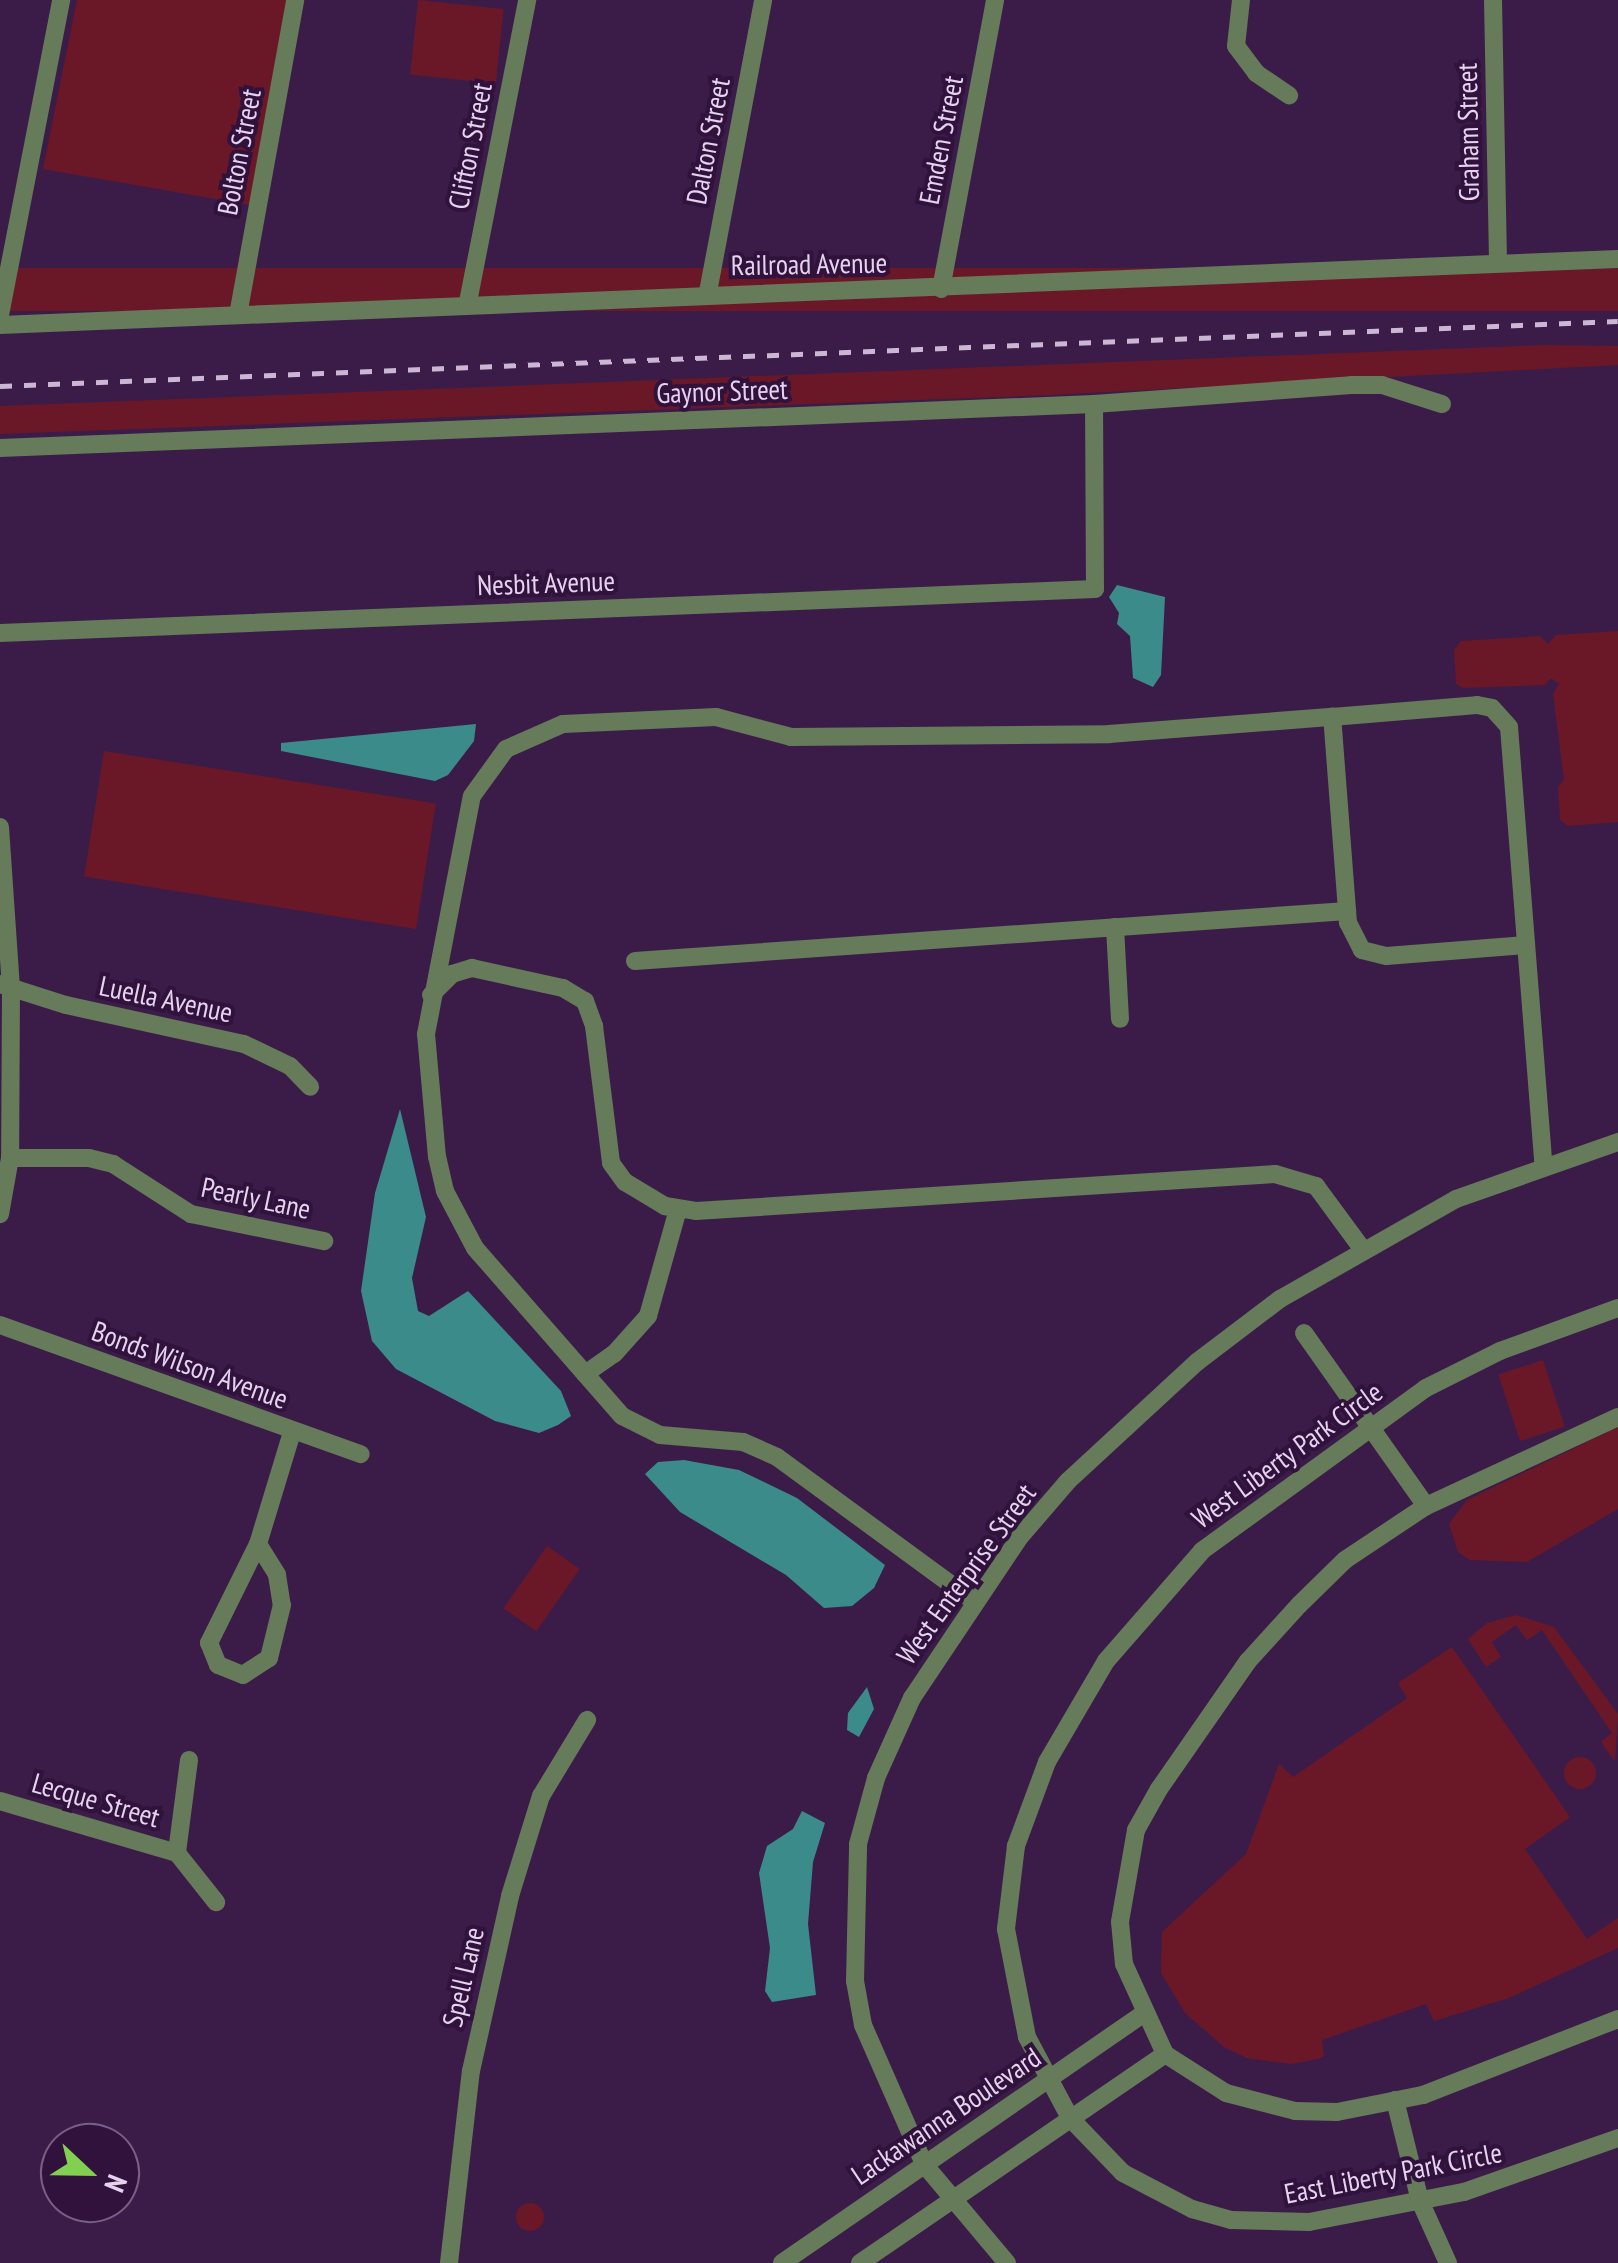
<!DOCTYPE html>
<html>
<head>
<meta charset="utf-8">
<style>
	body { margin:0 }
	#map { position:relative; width:1618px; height:2263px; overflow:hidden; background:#3b1c48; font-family:"PT Sans Narrow",sans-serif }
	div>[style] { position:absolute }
	.green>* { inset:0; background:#6a1827; transform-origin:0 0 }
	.round { border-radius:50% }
	.water>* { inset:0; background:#3b8b8a }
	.minor>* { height:18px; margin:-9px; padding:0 9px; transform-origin:9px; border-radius:9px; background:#657b59 }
	.rail>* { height:5px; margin-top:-2.5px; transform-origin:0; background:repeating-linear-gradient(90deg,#cbb7d4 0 12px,transparent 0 24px) }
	span { translate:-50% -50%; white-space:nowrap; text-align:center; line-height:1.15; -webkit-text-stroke:8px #30123d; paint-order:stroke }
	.street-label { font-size:28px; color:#e5d3ee }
	.north { position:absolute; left:40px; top:2123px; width:100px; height:100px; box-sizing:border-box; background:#30123d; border:2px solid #785f84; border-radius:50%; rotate:112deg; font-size:28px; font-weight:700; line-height:40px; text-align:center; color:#e5d3ee }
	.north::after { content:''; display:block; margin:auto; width:35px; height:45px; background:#82d04f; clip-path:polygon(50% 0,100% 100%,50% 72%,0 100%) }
</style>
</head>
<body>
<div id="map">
	<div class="green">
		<div style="clip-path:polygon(77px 0,295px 0,256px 206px,43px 169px)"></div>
		<div style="left:418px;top:0;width:86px;height:75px;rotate:6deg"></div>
		<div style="left:1618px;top:268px;width:43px;height:1619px;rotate:90deg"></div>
		<div style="clip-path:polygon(1546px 345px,1618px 346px,1618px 365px,1051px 395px,0 434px,0 406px)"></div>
		<div style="clip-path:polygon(1618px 631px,1618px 822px,1568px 826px,1560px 820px,1558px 787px,1564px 780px,1553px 694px,1559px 684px,1551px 678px,1545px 685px,1463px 688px,1456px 684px,1454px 650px,1461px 641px,1540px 636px,1548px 644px,1556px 635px)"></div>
		<div style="left:104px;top:751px;width:336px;height:127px;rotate:9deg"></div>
		<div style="left:1543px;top:1360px;width:70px;height:47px;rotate:72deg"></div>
		<div style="clip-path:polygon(1618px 1427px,1618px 1509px,1527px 1562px,1470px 1560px,1458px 1552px,1449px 1524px,1467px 1500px)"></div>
		<div style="left:547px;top:1546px;width:40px;height:76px;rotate:35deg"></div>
		<div style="clip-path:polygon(1516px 1615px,1554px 1627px,1618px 1714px,1615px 1762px,1601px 1742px,1612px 1733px,1542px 1630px,1527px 1640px,1516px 1625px,1492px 1642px,1501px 1657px,1486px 1667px,1473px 1647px,1468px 1639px,1487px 1623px)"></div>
		<div style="clip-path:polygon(1452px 1647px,1570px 1817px,1525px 1849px,1587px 1939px,1618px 1918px,1618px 1948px,1509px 1998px,1434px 2021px,1426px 2004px,1322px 2040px,1324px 2056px,1318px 2059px,1291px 2064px,1247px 2058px,1224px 2047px,1185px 2013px,1161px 1973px,1162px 1932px,1246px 1854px,1279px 1764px,1293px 1777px,1407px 1698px,1398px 1683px)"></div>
		<div class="round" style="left:1564px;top:1757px;width:32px;height:32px"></div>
		<div class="round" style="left:516px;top:2203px;width:28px;height:28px"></div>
	</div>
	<div class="water">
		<div style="clip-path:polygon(1117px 585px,1165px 597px,1161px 675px,1153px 687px,1133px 678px,1130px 636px,1117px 624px,1119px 613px,1109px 597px)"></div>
		<div style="clip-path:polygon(476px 724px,474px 741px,448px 775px,435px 781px,281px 751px,281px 743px)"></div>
		<div style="clip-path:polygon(400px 1109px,426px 1217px,412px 1278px,418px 1311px,429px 1316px,468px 1291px,561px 1391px,571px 1416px,558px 1425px,539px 1433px,495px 1421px,396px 1369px,372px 1341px,361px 1291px,375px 1193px)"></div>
		<div style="clip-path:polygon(684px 1460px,739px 1470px,797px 1498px,885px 1565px,874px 1588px,852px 1606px,824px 1608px,786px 1575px,680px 1512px,645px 1474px,658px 1462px)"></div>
		<div style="clip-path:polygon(867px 1687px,874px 1709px,859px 1737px,847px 1730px,848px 1713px)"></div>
		<div style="clip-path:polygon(802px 1811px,825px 1823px,813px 1862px,808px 1924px,816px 1995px,772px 2002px,765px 1991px,770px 1948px,759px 1873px,767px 1846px,793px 1829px)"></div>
	</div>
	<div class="minor">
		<div style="left:1241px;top:0;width:46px;rotate:96.2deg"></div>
		<div style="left:1236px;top:46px;width:34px;rotate:53deg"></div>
		<div style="left:1256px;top:73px;width:40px;rotate:34deg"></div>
		<div style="left:1493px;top:0;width:263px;rotate:88.9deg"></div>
		<div style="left:941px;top:289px;width:294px;rotate:-79.4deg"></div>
		<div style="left:708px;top:292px;width:297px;rotate:-79.3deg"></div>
		<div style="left:468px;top:302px;width:308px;rotate:-78.9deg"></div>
		<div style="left:0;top:315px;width:321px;rotate:-79deg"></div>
		<div style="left:238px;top:315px;width:320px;rotate:-79.7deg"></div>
		<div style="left:0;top:325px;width:1619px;rotate:-2.34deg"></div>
		<div style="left:0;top:448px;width:1095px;rotate:-2.3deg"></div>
		<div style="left:1094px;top:404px;width:258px;rotate:-4.2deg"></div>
		<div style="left:1351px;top:385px;width:31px"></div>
		<div style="left:1382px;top:385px;width:63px;rotate:17.6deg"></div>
		<div style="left:0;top:633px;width:1096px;rotate:-2.3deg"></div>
		<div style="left:1095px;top:589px;width:185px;rotate:-90.3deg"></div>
		<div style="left:0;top:827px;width:160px;rotate:86.1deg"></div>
		<div style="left:11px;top:987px;width:171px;rotate:90.3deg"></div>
		<div style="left:10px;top:1158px;width:57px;rotate:100.1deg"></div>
		<div style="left:1115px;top:927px;width:92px;rotate:86.9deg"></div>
		<div style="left:1526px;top:945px;width:140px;rotate:175.5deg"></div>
		<div style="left:1386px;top:956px;width:25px;rotate:-166deg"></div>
		<div style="left:1362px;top:950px;width:30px;rotate:-117deg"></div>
		<div style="left:1348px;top:923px;width:207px;rotate:-94.4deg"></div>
		<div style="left:1332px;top:717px;width:145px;rotate:-4.7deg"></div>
		<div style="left:1477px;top:705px;width:15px;rotate:11deg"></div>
		<div style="left:1492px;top:708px;width:25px;rotate:48deg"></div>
		<div style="left:1509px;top:727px;width:442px;rotate:85.5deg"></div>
		<div style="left:635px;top:961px;width:714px;rotate:-4.02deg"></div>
		<div style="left:0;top:984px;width:69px;rotate:17.7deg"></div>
		<div style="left:66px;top:1005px;width:182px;rotate:12.4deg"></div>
		<div style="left:244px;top:1044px;width:51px;rotate:25.6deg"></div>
		<div style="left:290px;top:1066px;width:29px;rotate:46deg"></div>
		<div style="left:431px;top:995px;width:30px;rotate:-45deg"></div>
		<div style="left:452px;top:974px;width:21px;rotate:-17deg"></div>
		<div style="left:472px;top:968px;width:93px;rotate:12.4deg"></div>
		<div style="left:563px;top:988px;width:26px;rotate:31deg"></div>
		<div style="left:585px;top:1001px;width:27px;rotate:70deg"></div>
		<div style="left:594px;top:1026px;width:138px;rotate:82.9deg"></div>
		<div style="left:611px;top:1163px;width:24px;rotate:54deg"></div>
		<div style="left:625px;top:1182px;width:47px;rotate:31deg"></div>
		<div style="left:665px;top:1206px;width:31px;rotate:9deg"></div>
		<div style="left:696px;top:1211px;width:580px;rotate:-3.66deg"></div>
		<div style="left:1275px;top:1174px;width:43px;rotate:16.3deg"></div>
		<div style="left:1316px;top:1186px;width:79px;rotate:53.7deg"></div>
		<div style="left:10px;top:1158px;width:79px"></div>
		<div style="left:89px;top:1158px;width:25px;rotate:14deg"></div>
		<div style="left:113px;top:1164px;width:93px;rotate:32.7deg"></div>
		<div style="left:191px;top:1214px;width:136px;rotate:11.5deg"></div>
		<div style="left:1618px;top:1308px;width:126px;rotate:160deg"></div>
		<div style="left:1500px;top:1351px;width:83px;rotate:153.4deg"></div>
		<div style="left:1426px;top:1388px;width:277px;rotate:144deg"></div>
		<div style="left:1202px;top:1551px;width:146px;rotate:131.1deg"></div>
		<div style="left:1106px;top:1661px;width:117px;rotate:120.3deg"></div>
		<div style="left:1047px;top:1762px;width:90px;rotate:110.3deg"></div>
		<div style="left:1016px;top:1846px;width:84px;rotate:96.9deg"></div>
		<div style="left:1006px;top:1929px;width:110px;rotate:79deg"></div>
		<div style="left:1027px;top:2037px;width:92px;rotate:62deg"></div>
		<div style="left:1070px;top:2118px;width:76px;rotate:46.1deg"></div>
		<div style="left:1123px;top:2173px;width:78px;rotate:27.6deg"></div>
		<div style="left:1192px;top:2209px;width:41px;rotate:15.8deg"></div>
		<div style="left:1231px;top:2220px;width:78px;rotate:1.5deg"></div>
		<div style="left:1309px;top:2222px;width:158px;rotate:-11deg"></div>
		<div style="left:1464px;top:2192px;width:163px;rotate:-19.3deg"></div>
		<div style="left:0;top:1325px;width:383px;rotate:19.7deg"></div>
		<div style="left:1304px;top:1333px;width:212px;rotate:54.8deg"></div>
		<div style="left:585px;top:1374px;width:35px;rotate:-35deg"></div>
		<div style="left:614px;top:1354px;width:51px;rotate:-48.2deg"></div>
		<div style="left:648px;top:1316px;width:111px;rotate:-74.3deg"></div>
		<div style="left:1618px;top:1417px;width:212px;rotate:155.1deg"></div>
		<div style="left:1426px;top:1506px;width:97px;rotate:146.3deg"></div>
		<div style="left:1345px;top:1560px;width:64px;rotate:135.6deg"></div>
		<div style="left:1299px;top:1605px;width:76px;rotate:132.3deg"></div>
		<div style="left:1248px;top:1661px;width:156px;rotate:124.8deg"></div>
		<div style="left:1159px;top:1789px;width:47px;rotate:119.3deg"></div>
		<div style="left:1136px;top:1830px;width:93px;rotate:99.9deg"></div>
		<div style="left:1120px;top:1922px;width:42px;rotate:84.6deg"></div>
		<div style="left:1124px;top:1964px;width:99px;rotate:65.5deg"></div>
		<div style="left:1165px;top:2054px;width:72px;rotate:32.6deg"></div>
		<div style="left:1226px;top:2093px;width:71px;rotate:14.6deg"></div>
		<div style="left:1295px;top:2111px;width:42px;rotate:1.4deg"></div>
		<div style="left:1337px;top:2112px;width:88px;rotate:-11.2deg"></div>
		<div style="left:1423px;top:2095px;width:209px;rotate:-21.3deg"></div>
		<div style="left:258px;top:1544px;width:36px;rotate:58deg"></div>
		<div style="left:277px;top:1575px;width:30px;rotate:81deg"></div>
		<div style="left:282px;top:1605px;width:55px;rotate:103.8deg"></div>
		<div style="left:269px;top:1658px;width:31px;rotate:147deg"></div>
		<div style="left:243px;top:1675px;width:27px;rotate:-158deg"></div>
		<div style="left:218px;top:1665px;width:24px;rotate:-112deg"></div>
		<div style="left:209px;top:1643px;width:110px;rotate:-63.7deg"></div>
		<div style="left:258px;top:1544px;width:117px;rotate:-73.1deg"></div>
		<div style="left:975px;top:1602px;width:245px;rotate:-143.8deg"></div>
		<div style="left:777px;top:1457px;width:37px;rotate:-156deg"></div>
		<div style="left:743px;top:1442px;width:83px;rotate:-175.2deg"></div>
		<div style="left:660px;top:1435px;width:42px;rotate:-153.4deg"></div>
		<div style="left:622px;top:1416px;width:223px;rotate:-131.2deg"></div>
		<div style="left:475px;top:1248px;width:64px;rotate:-117.8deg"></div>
		<div style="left:445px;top:1191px;width:35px;rotate:-103deg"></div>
		<div style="left:437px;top:1157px;width:123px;rotate:-95.1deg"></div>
		<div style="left:426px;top:1034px;width:242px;rotate:-79.1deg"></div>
		<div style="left:472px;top:796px;width:58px;rotate:-54.1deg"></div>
		<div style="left:506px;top:749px;width:62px;rotate:-23.7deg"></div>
		<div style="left:563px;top:724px;width:153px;rotate:-2.6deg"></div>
		<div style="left:716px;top:717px;width:78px;rotate:14.9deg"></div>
		<div style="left:791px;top:737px;width:318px;rotate:-0.5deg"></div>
		<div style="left:1109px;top:734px;width:224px;rotate:-4.4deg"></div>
		<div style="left:189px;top:1760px;width:94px;rotate:97.4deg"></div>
		<div style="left:177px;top:1853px;width:63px;rotate:51.5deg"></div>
		<div style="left:0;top:1801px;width:184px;rotate:16.4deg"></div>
		<div style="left:1395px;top:2100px;width:104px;rotate:76.1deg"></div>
		<div style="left:1420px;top:2201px;width:68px;rotate:65.7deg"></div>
		<div style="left:449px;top:2263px;width:193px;rotate:-83.5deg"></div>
		<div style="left:471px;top:2071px;width:179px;rotate:-77.4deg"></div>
		<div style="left:510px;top:1896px;width:105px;rotate:-72.8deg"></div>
		<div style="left:541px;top:1796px;width:89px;rotate:-58.8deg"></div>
		<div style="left:782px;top:2263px;width:437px;rotate:-34.6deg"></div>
		<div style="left:860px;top:2263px;width:370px;rotate:-34.4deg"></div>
		<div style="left:1007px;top:2263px;width:129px;rotate:-130deg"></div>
		<div style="left:924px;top:2164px;width:152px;rotate:-113.7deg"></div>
		<div style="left:863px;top:2025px;width:45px;rotate:-100.3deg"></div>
		<div style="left:855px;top:1981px;width:137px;rotate:-88.7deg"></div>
		<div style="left:858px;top:1844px;width:68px;rotate:-74.7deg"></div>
		<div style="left:876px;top:1778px;width:88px;rotate:-65.8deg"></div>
		<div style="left:912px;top:1698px;width:192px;rotate:-56.2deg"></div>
		<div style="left:1019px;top:1538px;width:75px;rotate:-49.3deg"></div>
		<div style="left:1068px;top:1481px;width:176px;rotate:-42.7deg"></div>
		<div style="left:1197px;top:1362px;width:104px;rotate:-37.2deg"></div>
		<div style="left:1280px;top:1299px;width:202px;rotate:-29.6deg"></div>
		<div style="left:1456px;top:1199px;width:172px;rotate:-19.4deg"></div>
	</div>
	<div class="rail">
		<div style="left:0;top:386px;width:1619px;rotate:-2.3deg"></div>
	</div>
	<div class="street-label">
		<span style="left:1468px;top:132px;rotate:-91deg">Graham Street</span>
		<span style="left:941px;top:140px;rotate:-79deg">Emden Street</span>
		<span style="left:708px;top:141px;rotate:-79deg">Dalton Street</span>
		<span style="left:470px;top:146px;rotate:-79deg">Clifton Street</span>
		<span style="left:239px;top:152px;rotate:-79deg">Bolton Street</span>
		<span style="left:809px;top:264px;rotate:-1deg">Railroad Avenue</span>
		<span style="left:722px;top:391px;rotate:-2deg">Gaynor Street</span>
		<span style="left:546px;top:583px;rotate:-2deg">Nesbit Avenue</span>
		<span style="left:166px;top:999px;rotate:12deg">Luella Avenue</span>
		<span style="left:256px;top:1198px;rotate:12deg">Pearly Lane</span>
		<span style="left:190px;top:1365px;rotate:20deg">Bonds Wilson Avenue</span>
		<span style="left:1287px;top:1455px;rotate:-36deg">West Liberty Park Circle</span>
		<span style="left:966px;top:1574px;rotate:-54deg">West Enterprise Street</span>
		<span style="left:96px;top:1800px;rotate:16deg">Lecque Street</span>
		<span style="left:463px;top:1977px;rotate:-77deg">Spell Lane</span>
		<span style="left:946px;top:2116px;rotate:-34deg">Lackawanna Boulevard</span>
		<span style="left:1393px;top:2173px;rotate:-11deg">East Liberty Park Circle</span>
	</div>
	<div class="north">N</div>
</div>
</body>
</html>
